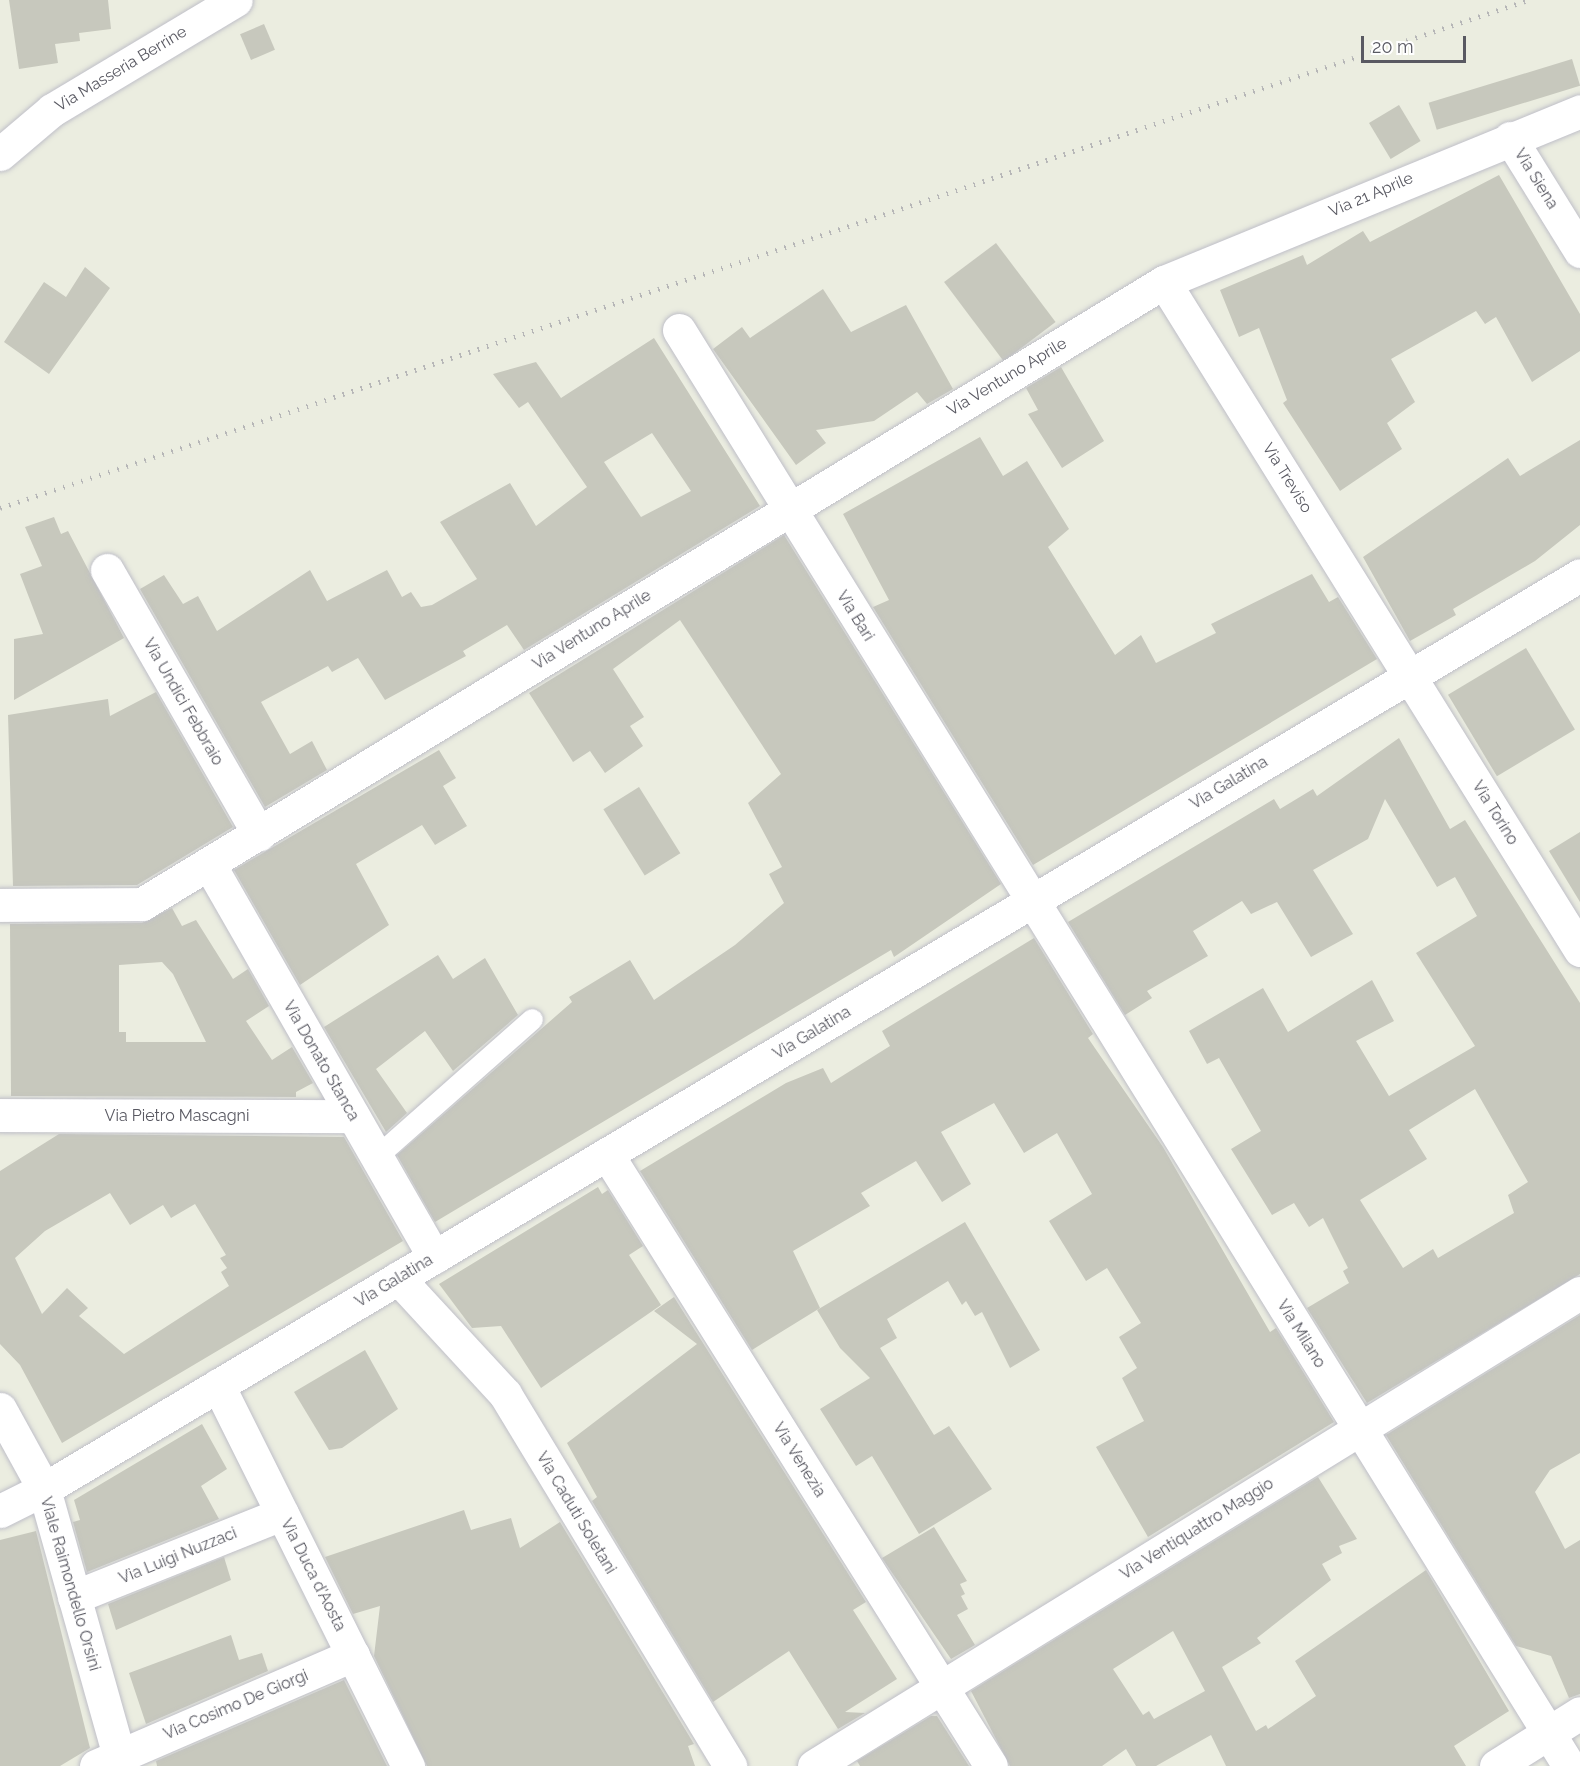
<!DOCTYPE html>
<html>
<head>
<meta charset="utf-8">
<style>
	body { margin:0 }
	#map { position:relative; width:1580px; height:1766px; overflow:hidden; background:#ebede0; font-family:Raleway,sans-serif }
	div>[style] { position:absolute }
	.building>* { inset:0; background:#c7c8bd; transform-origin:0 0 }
	.roads { filter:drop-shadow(0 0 2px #bfbfc8) drop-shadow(0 0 2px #bfbfc8) }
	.service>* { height:21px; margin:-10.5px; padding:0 10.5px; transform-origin:10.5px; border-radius:10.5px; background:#fff }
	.minor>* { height:33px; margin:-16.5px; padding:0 16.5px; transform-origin:16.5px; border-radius:16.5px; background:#fff }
	.tertiary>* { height:33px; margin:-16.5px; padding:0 16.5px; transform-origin:16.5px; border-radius:16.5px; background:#fff }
	.rail>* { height:4.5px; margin-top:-2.25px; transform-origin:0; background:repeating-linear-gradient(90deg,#b6b6b7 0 1.5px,transparent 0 9.5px) }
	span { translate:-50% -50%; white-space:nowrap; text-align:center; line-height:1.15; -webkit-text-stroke:6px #fff; paint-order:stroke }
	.street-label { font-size:16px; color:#595962 }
	.scale { position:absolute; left:1361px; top:36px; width:105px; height:27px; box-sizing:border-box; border:3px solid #595962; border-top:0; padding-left:8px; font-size:18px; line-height:21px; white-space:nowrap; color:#595962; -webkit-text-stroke:4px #fff; paint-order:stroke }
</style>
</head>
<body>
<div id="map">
	<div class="building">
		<div style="clip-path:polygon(9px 0,108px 0,111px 29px,79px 33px,80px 41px,55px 44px,58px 63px,19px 69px)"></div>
		<div style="left:264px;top:24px;width:28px;height:26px;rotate:67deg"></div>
		<div style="left:1572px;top:59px;width:28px;height:150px;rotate:73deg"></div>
		<div style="left:1399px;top:105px;width:42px;height:35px;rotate:59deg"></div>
		<div style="clip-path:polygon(1499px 175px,1580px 314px,1580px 351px,1532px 382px,1496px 317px,1485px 324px,1476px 311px,1391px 359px,1415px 402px,1387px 423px,1402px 449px,1340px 491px,1283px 403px,1287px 400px,1259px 328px,1239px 337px,1220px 290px,1303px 255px,1307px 265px,1363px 231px,1370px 242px)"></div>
		<div style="left:996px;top:243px;width:99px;height:65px;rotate:53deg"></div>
		<div style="clip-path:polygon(85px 267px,110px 288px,49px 374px,4px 342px,44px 282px,66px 297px)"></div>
		<div style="clip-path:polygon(823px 289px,851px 332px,906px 305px,953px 389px,927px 404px,917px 392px,874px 421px,816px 430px,826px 443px,796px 465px,713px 349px,742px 327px,750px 338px)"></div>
		<div style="clip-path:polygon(evenodd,654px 338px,760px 506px,524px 650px,507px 625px,463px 651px,466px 656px,385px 700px,358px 658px,332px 672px,328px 666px,261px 702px,290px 754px,312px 741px,327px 770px,265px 807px,140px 589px,164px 575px,183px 604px,198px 596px,217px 631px,310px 570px,327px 601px,387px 570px,402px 597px,411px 592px,421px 607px,432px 605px,477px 579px,440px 522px,510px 483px,536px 526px,587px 487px,528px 402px,519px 408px,493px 374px,536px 362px,561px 398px,654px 338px,652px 433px,691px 491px,641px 517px,604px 462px,652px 433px)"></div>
		<div style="clip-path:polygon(1061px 367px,1104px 441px,1062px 468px,1028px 414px,1038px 410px,1026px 388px)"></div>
		<div style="clip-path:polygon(980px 437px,1003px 476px,1027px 461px,1069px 529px,1048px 547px,1115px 655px,1141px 635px,1156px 663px,1216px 633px,1211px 624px,1312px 574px,1329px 602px,1338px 597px,1377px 659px,1033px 865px,873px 607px,889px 600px,843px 514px)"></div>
		<div style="clip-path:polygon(1580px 440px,1580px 525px,1535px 561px,1453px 609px,1456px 615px,1410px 641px,1363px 557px,1508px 458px,1520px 476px)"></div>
		<div style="clip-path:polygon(54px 517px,61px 534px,68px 531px,124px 638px,14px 700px,14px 639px,43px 634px,20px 574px,42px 566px,25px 527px)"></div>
		<div style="clip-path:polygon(784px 535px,1001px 884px,894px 957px,891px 950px,435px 1222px,397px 1155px,572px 1002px,569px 997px,630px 960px,654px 1000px,735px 945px,784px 903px,769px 874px,782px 867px,748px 803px,781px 774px,680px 620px,613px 669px,644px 717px,630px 726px,643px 746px,605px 773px,590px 751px,573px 762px,529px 693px)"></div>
		<div style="left:1526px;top:648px;width:95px;height:91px;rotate:59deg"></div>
		<div style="clip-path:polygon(156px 692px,233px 827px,137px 885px,13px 886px,8px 715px,108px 699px,110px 716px)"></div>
		<div style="clip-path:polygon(evenodd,1399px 738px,1450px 829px,1465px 820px,1580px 1003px,1580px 1274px,1367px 1403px,1307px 1308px,1349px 1283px,1343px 1271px,1348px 1268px,1323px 1218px,1309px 1227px,1294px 1203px,1272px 1215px,1231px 1149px,1261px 1131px,1219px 1058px,1207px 1064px,1189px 1031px,1263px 988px,1288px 1032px,1372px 980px,1394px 1021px,1356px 1041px,1389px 1096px,1475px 1046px,1416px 953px,1477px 916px,1455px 877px,1437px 887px,1385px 799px,1368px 839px,1313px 870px,1353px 934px,1311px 957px,1277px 902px,1251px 914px,1242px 901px,1193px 931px,1208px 956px,1147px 991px,1152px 998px,1125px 1015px,1068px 922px,1274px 799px,1280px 809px,1313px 789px,1317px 796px,1399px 738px,1475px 1089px,1528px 1182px,1508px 1195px,1514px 1213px,1438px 1258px,1433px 1249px,1403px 1268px,1360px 1200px,1427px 1159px,1409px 1130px,1475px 1089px)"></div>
		<div style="clip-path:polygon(439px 750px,456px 778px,443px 786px,467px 826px,435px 845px,422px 825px,356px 864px,389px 925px,300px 985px,234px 870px)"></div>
		<div style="left:639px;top:787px;width:78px;height:42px;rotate:58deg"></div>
		<div style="clip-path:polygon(1580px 832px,1580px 902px,1549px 851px)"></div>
		<div style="clip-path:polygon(evenodd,172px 908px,182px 926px,196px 920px,233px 979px,248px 969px,269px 1006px,246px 1021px,272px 1060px,292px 1047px,313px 1083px,296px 1092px,296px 1097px,11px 1096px,10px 924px,142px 923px,172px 908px,162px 962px,173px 974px,206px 1042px,126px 1042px,126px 1032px,119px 1032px,119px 965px,162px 962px)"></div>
		<div style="clip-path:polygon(1034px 938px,1093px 1034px,1088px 1038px,1163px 1147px,1270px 1332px,1276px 1328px,1334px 1422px,1148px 1537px,1096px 1447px,1144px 1421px,1122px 1378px,1137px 1368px,1119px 1337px,1141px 1323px,1107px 1268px,1086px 1281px,1049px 1221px,1092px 1194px,1057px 1133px,1024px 1153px,994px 1103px,941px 1132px,971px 1184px,942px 1202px,916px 1161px,861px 1193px,870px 1206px,793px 1251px,820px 1308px,752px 1350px,640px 1171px,786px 1083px,823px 1068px,831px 1083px,890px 1046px,882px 1031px)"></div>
		<div style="clip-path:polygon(438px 955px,453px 979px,485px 958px,518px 1015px,453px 1071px,425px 1031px,376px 1069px,407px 1113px,386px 1132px,324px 1027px)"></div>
		<div style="clip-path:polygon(evenodd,59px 1134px,344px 1137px,403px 1241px,62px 1443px,20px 1365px,0 1344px,0 1171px,59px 1134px,110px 1193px,130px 1225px,163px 1205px,171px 1218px,195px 1204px,226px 1255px,220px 1258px,227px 1268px,221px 1272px,229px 1286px,124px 1354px,79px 1316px,88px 1308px,67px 1288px,42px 1314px,15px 1258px,45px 1231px,110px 1193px)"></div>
		<div style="clip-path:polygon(598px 1187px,602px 1194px,608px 1190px,643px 1246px,629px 1255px,661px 1305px,541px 1388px,501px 1326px,472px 1328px,439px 1284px)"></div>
		<div style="clip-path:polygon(965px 1222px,1040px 1350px,1010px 1368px,982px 1312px,975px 1316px,966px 1301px,962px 1305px,948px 1281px,887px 1319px,897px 1338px,880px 1348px,934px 1435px,949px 1426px,992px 1489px,919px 1534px,872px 1456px,856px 1466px,820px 1409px,870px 1378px,840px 1348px,817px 1310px)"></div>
		<div style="clip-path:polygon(674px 1297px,866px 1602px,853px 1610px,897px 1679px,845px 1712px,865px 1713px,838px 1729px,789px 1651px,713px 1702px,592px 1501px,597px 1497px,567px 1443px,697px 1344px,654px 1311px)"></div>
		<div style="clip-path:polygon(1580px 1315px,1580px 1453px,1550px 1470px,1535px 1492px,1565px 1549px,1580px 1540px,1580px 1694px,1569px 1698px,1551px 1656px,1516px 1646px,1386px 1435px)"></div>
		<div style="clip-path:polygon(365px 1350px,398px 1409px,342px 1448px,329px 1450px,294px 1392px)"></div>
		<div style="clip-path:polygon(202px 1424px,227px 1469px,201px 1486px,219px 1519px,87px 1572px,73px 1522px,80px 1520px,74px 1500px)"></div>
		<div style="clip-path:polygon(evenodd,1318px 1477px,1357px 1539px,1339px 1546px,1342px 1553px,1322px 1564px,1331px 1580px,1257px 1638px,1261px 1643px,1222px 1667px,1256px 1731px,1266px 1725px,1268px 1729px,1316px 1696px,1295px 1661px,1426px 1570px,1509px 1711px,1454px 1746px,1466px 1766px,1226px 1766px,1211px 1735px,1156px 1766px,1136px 1766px,1126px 1749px,1102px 1766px,1010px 1766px,971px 1691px,1318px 1477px,1173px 1631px,1205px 1691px,1154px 1719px,1149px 1711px,1143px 1715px,1113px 1669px,1173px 1631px)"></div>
		<div style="clip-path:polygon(464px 1510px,471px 1530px,511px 1518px,520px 1548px,560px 1522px,694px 1744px,688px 1746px,695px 1766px,427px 1766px,374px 1656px,380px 1606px,353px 1614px,325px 1557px)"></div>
		<div style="clip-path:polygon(934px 1527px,967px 1581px,960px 1584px,965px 1594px,961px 1596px,968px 1609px,957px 1615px,975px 1645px,951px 1659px,882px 1558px)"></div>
		<div style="clip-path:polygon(36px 1531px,90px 1748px,60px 1766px,0 1766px,0 1540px)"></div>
		<div style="clip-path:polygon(224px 1557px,231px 1580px,116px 1630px,108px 1604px)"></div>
		<div style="clip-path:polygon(231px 1635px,239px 1660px,262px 1653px,268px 1671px,146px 1724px,129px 1673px)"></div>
		<div style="clip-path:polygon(344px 1680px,387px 1766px,157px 1766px,156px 1761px)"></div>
		<div style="clip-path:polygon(931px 1716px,937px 1716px,969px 1766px,860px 1766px,857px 1761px)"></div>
	</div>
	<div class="roads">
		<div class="service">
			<div style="left:376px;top:1157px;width:208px;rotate:-41.5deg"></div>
		</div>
		<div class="minor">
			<div style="left:1510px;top:138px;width:133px;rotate:58.2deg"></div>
			<div style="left:0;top:154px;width:68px;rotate:-40.2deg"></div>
			<div style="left:52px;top:110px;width:214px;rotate:-30.9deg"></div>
			<div style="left:1164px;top:282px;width:787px;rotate:58.09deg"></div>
			<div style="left:679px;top:330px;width:1689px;rotate:58.21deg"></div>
			<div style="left:107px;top:570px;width:305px;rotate:60.1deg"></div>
			<div style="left:209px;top:864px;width:453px;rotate:60.2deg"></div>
			<div style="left:0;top:905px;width:142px;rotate:-0.4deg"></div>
			<div style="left:142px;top:904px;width:1196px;rotate:-31.33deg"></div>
			<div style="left:1164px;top:282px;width:450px;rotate:-22.3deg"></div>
			<div style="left:0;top:1115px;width:353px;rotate:0.2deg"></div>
			<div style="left:607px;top:1154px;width:722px;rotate:57.89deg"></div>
			<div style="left:398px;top:1278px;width:158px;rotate:47.3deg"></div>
			<div style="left:505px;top:1394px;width:435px;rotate:58.8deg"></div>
			<div style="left:218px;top:1385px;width:426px;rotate:63.5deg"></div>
			<div style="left:0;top:1511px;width:49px;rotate:-26.6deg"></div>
			<div style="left:74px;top:1597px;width:224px;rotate:-21.8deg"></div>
			<div style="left:96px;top:1766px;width:280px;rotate:-23.4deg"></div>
			<div style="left:814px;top:1766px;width:900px;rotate:-31.7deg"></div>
			<div style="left:1496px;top:1766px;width:99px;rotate:-32.2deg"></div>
		</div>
		<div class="tertiary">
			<div style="left:0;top:1409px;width:91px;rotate:61.2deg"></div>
			<div style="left:44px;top:1489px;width:288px;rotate:74.3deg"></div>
			<div style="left:44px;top:1489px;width:1787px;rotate:-30.75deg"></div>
		</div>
	</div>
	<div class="rail">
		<div style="left:0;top:508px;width:1610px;rotate:-18.39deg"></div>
	</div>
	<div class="street-label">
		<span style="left:121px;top:69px;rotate:-31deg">Via Masseria Berrine</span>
		<span style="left:1536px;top:179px;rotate:58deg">Via Siena</span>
		<span style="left:1371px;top:195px;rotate:-23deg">Via 21 Aprile</span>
		<span style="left:1007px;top:377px;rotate:-31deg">Via Ventuno Aprile</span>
		<span style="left:1287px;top:478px;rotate:58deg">Via Treviso</span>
		<span style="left:855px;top:616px;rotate:58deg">Via Bari</span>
		<span style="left:592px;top:630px;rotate:-32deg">Via Ventuno Aprile</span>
		<span style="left:183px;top:702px;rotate:60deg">Via Undici Febbraio</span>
		<span style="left:1229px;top:783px;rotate:-31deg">Via Galatina</span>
		<span style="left:1495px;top:813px;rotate:58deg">Via Torino</span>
		<span style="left:812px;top:1033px;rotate:-31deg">Via Galatina</span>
		<span style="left:321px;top:1061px;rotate:60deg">Via Donato Stanca</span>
		<span style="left:177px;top:1116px">Via Pietro Mascagni</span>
		<span style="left:394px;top:1281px;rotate:-31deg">Via Galatina</span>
		<span style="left:1301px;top:1334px;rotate:58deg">Via Milano</span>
		<span style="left:799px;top:1460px;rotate:58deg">Via Venezia</span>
		<span style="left:576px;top:1513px;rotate:59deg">Via Caduti Soletani</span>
		<span style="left:1197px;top:1529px;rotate:-32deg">Via Ventiquattro Maggio</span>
		<span style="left:178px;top:1556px;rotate:-22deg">Via Luigi Nuzzaci</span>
		<span style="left:313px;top:1575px;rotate:63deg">Via Duca d'Aosta</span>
		<span style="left:70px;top:1584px;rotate:74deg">Viale Raimondello Orsini</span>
		<span style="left:236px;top:1705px;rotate:-23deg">Via Cosimo De Giorgi</span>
	</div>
	<div class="scale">20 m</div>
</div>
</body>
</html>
